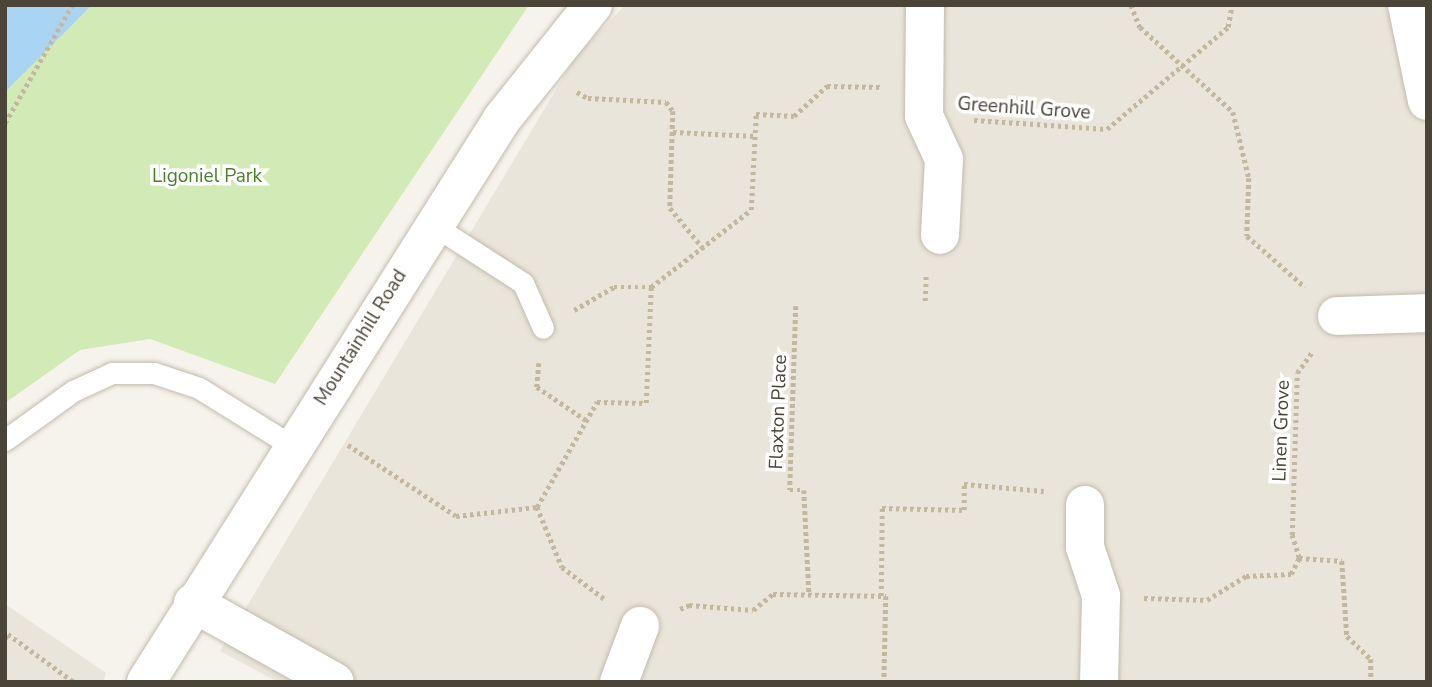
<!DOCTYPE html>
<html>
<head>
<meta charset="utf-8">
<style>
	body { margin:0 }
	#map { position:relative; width:1432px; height:687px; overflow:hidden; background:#f6f3ec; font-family:"Nunito Sans",sans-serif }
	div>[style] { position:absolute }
	.residential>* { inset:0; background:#eae5da }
	.green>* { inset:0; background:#d2eab5 }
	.water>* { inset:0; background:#a9d4f2 }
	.path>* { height:4.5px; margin-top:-2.25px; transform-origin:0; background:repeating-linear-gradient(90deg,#c4b79f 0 3.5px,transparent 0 7px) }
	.roads { filter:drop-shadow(0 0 2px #c2bbae) drop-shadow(0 0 2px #c2bbae) }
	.service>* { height:21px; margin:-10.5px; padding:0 10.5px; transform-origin:10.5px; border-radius:10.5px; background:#fff }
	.minor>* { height:38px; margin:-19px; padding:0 19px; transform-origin:19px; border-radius:19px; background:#fff }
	span { translate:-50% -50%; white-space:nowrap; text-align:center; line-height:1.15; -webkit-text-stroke:7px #fff; paint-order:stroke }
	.street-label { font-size:19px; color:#4b4439 }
	.park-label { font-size:19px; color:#4a7f2a }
	.frame { position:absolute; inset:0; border:7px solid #4b4439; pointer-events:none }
</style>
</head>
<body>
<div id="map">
	<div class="residential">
		<div style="clip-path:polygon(625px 5px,1427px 5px,1427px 682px,278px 682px,220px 651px,576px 56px)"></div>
		<div style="clip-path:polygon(5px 604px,106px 673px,103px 682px,5px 682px)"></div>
	</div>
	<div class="green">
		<div style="clip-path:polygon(5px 5px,529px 5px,275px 384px,150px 339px,80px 350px,5px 403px)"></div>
	</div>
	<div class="water">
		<div style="clip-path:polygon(5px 5px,92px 5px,5px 92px)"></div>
	</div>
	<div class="path">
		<div style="left:1131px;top:5px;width:24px;rotate:68deg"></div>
		<div style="left:1140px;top:27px;width:126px;rotate:42.4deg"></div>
		<div style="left:1233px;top:112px;width:68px;rotate:76.4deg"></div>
		<div style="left:1249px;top:178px;width:58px;rotate:92deg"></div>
		<div style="left:1247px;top:236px;width:77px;rotate:41.3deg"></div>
		<div style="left:577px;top:92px;width:13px;rotate:29deg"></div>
		<div style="left:588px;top:98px;width:78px;rotate:2.9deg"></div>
		<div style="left:666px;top:102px;width:11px;rotate:52deg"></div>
		<div style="left:673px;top:111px;width:97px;rotate:91.8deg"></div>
		<div style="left:670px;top:208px;width:52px;rotate:50.5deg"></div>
		<div style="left:974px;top:120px;width:133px;rotate:3.9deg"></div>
		<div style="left:1107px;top:129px;width:158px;rotate:-40.1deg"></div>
		<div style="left:1228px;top:27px;width:22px;rotate:-80deg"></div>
		<div style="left:5px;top:123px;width:136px;rotate:-60.4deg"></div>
		<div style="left:673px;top:132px;width:82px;rotate:2.8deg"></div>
		<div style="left:925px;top:301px;width:25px;rotate:-88deg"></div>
		<div style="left:796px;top:306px;width:184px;rotate:91.9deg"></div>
		<div style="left:790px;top:490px;width:14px"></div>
		<div style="left:804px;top:490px;width:104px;rotate:87.2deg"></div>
		<div style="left:574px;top:310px;width:46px;rotate:-29.9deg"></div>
		<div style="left:614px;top:287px;width:37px"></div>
		<div style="left:651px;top:287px;width:126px;rotate:-37.6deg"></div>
		<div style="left:751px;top:210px;width:96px;rotate:-87deg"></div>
		<div style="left:756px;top:114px;width:38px;rotate:3deg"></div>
		<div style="left:794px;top:116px;width:45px;rotate:-42.3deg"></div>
		<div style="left:827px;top:86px;width:54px;rotate:1.1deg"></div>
		<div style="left:539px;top:363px;width:24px;rotate:95deg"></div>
		<div style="left:537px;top:387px;width:59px;rotate:34deg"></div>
		<div style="left:348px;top:445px;width:129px;rotate:33.3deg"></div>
		<div style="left:456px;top:516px;width:81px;rotate:-6.3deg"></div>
		<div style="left:537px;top:507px;width:65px;rotate:67.4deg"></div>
		<div style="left:562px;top:567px;width:55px;rotate:36.9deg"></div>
		<div style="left:537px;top:507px;width:121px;rotate:-60.3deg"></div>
		<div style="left:597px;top:402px;width:49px;rotate:1.2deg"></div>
		<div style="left:646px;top:403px;width:116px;rotate:-87.5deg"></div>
		<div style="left:1299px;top:558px;width:24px;rotate:-107deg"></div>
		<div style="left:1292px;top:535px;width:162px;rotate:-88.2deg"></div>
		<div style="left:1297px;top:373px;width:27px;rotate:-54deg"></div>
		<div style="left:881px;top:596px;width:88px;rotate:-89.3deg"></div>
		<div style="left:882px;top:508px;width:82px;rotate:1.4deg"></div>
		<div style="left:964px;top:510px;width:26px;rotate:-90deg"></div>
		<div style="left:964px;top:484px;width:80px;rotate:5deg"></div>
		<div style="left:1144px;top:598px;width:63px;rotate:1.8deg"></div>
		<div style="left:1207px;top:600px;width:46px;rotate:-31.6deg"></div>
		<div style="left:1246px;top:576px;width:45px;rotate:-2.5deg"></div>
		<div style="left:1291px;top:574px;width:18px;rotate:-63deg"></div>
		<div style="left:1299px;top:558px;width:43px;rotate:4deg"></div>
		<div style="left:1342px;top:561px;width:75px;rotate:86.2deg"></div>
		<div style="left:1347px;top:636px;width:33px;rotate:44deg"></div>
		<div style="left:1371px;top:659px;width:23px;rotate:90deg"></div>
		<div style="left:680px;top:609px;width:10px;rotate:-24deg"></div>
		<div style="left:689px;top:605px;width:64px;rotate:4.5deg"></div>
		<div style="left:753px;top:610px;width:26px;rotate:-39deg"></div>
		<div style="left:773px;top:594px;width:113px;rotate:1deg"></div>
		<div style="left:886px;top:596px;width:86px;rotate:91.3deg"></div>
		<div style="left:5px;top:638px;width:5px;rotate:-53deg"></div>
		<div style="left:8px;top:634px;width:82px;rotate:36deg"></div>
	</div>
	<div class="roads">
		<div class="service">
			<div style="left:433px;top:225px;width:107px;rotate:32.8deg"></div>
			<div style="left:523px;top:283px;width:49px;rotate:66deg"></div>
			<div style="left:5px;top:440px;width:84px;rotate:-35.8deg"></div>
			<div style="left:73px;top:391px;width:43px;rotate:-24.8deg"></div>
			<div style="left:112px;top:373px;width:42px"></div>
			<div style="left:154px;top:373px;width:47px;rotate:18.4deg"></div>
			<div style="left:199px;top:388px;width:110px;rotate:31.9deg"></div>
		</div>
		<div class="minor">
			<div style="left:925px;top:5px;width:111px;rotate:90.5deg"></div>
			<div style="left:924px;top:116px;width:47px;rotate:65.1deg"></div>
			<div style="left:944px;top:159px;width:76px;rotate:93deg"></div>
			<div style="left:1407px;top:5px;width:98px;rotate:78.2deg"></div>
			<div style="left:1337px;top:316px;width:90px;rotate:-1.9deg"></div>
			<div style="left:1085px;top:505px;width:42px;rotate:90deg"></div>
			<div style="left:1085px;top:547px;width:52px;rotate:71.9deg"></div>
			<div style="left:1101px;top:596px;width:86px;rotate:91.3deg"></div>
			<div style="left:193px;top:603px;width:162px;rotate:29.1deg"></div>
			<div style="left:146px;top:682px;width:666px;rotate:-57.69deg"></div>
			<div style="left:502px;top:119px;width:146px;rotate:-51.4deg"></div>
			<div style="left:619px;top:682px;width:60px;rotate:-69.4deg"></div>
		</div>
	</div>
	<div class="street-label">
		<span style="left:1024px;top:109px;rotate:4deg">Greenhill Grove</span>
		<span style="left:361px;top:338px;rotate:-58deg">Mountainhill Road</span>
		<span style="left:779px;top:412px;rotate:-88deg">Flaxton Place</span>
		<span style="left:1282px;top:431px;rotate:-88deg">Linen Grove</span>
	</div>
	<div class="park-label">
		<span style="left:207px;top:177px">Ligoniel Park</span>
	</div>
	<div class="frame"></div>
</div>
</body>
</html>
